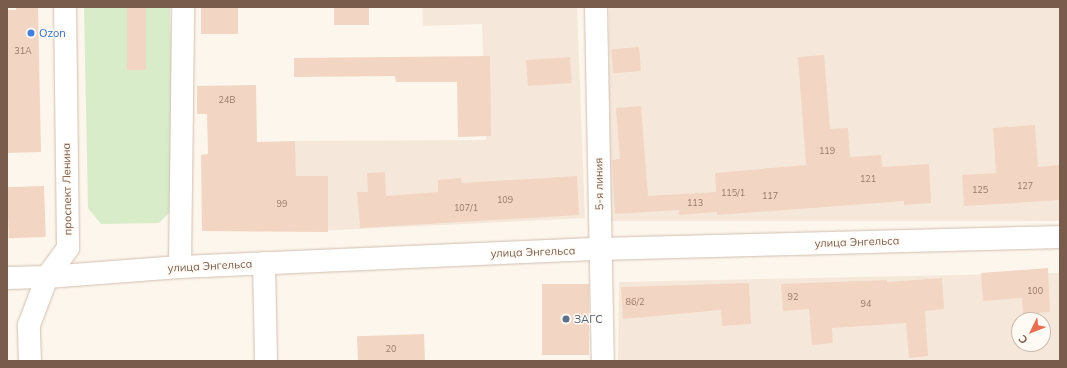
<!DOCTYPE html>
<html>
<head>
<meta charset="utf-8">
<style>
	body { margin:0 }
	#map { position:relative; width:1067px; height:368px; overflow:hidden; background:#fdf6ec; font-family:Mulish,sans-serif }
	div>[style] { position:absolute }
	.residential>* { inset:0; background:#f5e8da; transform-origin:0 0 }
	.green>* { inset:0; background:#d8ecc9 }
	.building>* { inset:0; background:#f3d5c3; transform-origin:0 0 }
	.roads { filter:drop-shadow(0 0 1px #d1beb0) drop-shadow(0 0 1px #d1beb0) }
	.street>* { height:22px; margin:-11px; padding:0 11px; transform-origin:11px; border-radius:11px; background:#fff }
	.secondary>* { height:22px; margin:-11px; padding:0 11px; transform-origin:11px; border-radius:11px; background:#fff }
	.dots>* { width:11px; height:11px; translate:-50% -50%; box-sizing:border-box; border:2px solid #fffaf3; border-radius:50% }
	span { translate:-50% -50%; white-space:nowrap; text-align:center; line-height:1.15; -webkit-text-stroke:3px #fffaf3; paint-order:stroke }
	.number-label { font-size:9px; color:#987a6a }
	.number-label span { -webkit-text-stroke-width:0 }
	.shop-label { font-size:11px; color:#366cbe }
	.left { translate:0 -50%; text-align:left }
	.street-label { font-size:11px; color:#7a5c4d }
	.service-label { font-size:11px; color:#4e5e75 }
	.frame { position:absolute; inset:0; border:8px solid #7a5c4d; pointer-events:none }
	.north { position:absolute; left:1011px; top:312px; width:40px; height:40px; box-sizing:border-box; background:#fffaf3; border:1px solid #cabbb1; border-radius:50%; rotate:227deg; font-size:11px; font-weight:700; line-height:16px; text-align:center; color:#7a5c4d }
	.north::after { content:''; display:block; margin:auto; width:14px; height:18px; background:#e76f51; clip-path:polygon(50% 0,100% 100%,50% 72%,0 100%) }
</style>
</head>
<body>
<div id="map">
	<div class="residential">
		<div style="clip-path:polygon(422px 7px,577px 7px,585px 218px,296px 232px,295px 141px,486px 140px,482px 24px,423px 26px)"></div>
		<div style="left:609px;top:7px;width:451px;height:214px"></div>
		<div style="clip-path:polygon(evenodd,1060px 273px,1060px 361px,618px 361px,619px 282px,1060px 273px,1019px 320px,1043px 320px,1043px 344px,1019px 344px,1019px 320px)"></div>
	</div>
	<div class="green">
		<div style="clip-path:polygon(84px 7px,170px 7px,174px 208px,159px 223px,101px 224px,88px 208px)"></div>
	</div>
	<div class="building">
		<div style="clip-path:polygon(16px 7px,38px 7px,41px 152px,7px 153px,7px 10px,16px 10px)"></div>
		<div style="left:127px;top:7px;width:19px;height:63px"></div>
		<div style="left:201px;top:7px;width:37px;height:27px"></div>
		<div style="left:334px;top:7px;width:35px;height:18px"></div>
		<div style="left:639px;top:47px;width:24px;height:28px;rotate:85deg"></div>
		<div style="clip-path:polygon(824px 55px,830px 129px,848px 128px,850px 157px,881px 155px,882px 167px,929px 164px,931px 203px,904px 205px,904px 201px,717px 215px,717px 212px,679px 215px,679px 210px,615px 214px,612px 160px,620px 159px,616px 108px,641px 106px,648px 196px,716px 192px,715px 173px,806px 165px,798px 57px)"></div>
		<div style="clip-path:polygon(490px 56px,491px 136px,458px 137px,457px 82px,396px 82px,395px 76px,294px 77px,294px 58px)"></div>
		<div style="left:570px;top:57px;width:26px;height:44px;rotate:86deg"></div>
		<div style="clip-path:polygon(256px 85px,257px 142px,295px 141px,296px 176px,328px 176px,328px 232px,202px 231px,201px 155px,208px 154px,207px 114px,197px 114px,197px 86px)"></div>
		<div style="clip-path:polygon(1035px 125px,1038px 167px,1060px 165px,1060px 200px,964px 206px,962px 175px,996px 173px,993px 128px)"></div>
		<div style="clip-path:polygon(385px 172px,386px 196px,438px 192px,438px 180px,461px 178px,462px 183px,577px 176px,579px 215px,360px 228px,357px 192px,368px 192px,367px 173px)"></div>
		<div style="left:44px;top:186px;width:51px;height:37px;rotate:88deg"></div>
		<div style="clip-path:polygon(1048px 268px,1050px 312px,1023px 314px,1022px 298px,983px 301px,981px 273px)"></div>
		<div style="clip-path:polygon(942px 278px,944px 309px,925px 311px,928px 356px,909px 358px,906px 323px,832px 328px,833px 343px,812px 345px,809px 309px,783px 311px,781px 284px,887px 280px,887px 282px)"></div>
		<div style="clip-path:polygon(749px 283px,751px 324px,722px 326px,721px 310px,623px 319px,621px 287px)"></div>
		<div style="left:542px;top:284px;width:47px;height:71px"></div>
		<div style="left:424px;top:334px;width:27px;height:67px;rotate:88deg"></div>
	</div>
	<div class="roads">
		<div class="street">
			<div style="left:596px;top:7px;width:354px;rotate:88.9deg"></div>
			<div style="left:264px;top:263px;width:98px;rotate:88.8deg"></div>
			<div style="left:180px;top:267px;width:420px;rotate:-2.5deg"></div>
			<div style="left:600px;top:249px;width:460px;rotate:-1.5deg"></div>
			<div style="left:7px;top:278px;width:40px;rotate:-1.4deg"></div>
		</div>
		<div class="secondary">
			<div style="left:47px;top:277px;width:133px;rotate:-4.3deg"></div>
			<div style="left:180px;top:267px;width:260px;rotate:-89.3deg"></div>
			<div style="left:30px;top:361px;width:36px;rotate:-92deg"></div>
			<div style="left:29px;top:325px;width:51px;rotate:-69.4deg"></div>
			<div style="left:47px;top:277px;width:36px;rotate:-54deg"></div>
			<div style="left:68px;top:248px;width:241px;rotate:-90.7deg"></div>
		</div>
	</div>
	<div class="dots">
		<div style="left:31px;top:33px;background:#3f7fe0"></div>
		<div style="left:566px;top:319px;background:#5c6f8a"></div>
	</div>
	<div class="number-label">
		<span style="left:23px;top:51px">31А</span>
		<span style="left:227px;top:100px">24В</span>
		<span style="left:827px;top:151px">119</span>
		<span style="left:868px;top:179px">121</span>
		<span style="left:1025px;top:186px">127</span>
		<span style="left:980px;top:190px">125</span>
		<span style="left:733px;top:193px">115/1</span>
		<span style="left:770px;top:196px">117</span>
		<span style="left:505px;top:200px">109</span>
		<span style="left:695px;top:203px">113</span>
		<span style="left:282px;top:204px">99</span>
		<span style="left:466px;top:208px">107/1</span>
		<span style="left:1035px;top:291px">100</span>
		<span style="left:793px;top:297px">92</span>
		<span style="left:635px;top:302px">86/2</span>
		<span style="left:866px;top:304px">94</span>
		<span style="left:391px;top:349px">20</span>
	</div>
	<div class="shop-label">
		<span class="left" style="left:39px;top:33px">Ozon</span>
	</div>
	<div class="street-label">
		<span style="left:599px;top:184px;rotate:-91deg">5-я линия</span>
		<span style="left:67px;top:189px;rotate:-91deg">проспект Ленина</span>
		<span style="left:857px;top:242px;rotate:-2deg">улица Энгельса</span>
		<span style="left:533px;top:252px;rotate:-2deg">улица Энгельса</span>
		<span style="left:210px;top:266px;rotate:-3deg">улица Энгельса</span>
	</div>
	<div class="service-label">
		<span class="left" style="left:574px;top:319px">ЗАГС</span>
	</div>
	<div class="frame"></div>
	<div class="north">С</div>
</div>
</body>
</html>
